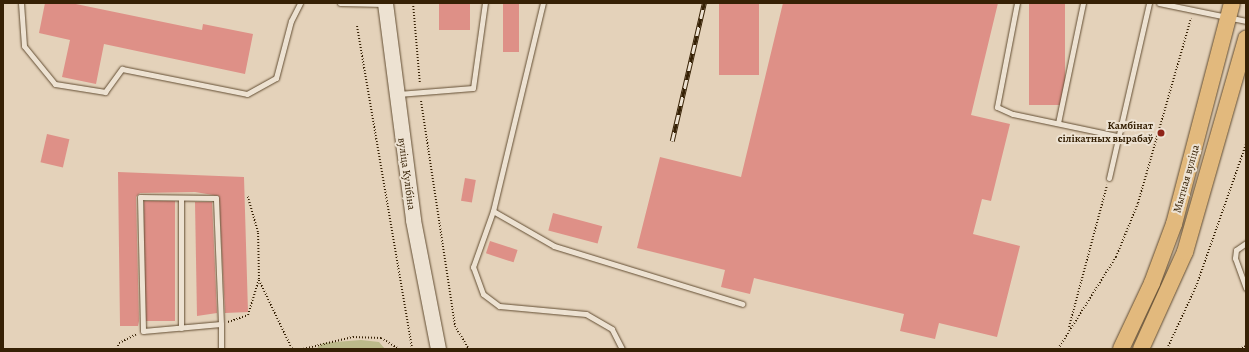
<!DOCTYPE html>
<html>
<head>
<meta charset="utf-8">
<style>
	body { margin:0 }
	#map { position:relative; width:1249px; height:352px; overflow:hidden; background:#e4d2ba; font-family:Alegreya,serif }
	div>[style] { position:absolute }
	.green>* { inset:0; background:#bcba8a }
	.building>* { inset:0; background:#de9087; transform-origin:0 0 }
	.path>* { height:2px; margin-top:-1px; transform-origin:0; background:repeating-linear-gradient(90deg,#362105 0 1px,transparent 0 3px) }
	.roads { filter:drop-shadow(0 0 1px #624d32) drop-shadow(0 0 1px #624d32) }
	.lane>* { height:5px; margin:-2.5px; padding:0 2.5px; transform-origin:2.5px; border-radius:2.5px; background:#ede2d2 }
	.secondary>* { height:15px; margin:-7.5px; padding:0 7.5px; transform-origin:7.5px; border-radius:7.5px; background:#ede2d2 }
	.primary>* { height:16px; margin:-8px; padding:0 8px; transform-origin:8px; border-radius:8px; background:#e2b97d }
	.rail>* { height:4.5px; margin-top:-2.25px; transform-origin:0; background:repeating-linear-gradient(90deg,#ede2d2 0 9px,#362105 0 18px); box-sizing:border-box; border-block:1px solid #362105 }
	.dots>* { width:11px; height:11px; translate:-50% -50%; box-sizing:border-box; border:2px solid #ede2d2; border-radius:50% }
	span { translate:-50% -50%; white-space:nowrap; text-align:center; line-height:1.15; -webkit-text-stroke:4px #ede2d2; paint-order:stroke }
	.poi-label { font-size:11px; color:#362105; font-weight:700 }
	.right { translate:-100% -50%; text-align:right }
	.street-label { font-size:11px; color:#362105 }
	.frame { position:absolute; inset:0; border:4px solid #362105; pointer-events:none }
</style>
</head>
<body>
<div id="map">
	<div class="green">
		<div style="clip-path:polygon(361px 340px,379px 342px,385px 349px,316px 349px,323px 343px)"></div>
	</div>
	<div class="building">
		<div style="clip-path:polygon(45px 3px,71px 3px,202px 30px,203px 24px,253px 34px,245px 74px,104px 44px,96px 84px,62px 77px,70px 40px,39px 33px)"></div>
		<div style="left:439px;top:3px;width:31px;height:27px"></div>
		<div style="left:503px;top:3px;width:16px;height:49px"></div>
		<div style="left:719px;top:3px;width:40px;height:72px"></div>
		<div style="clip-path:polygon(783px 3px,998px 3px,971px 115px,1010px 124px,991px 201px,982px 199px,973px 234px,1020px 246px,997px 337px,939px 323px,935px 339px,900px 331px,904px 314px,754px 278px,750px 294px,721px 287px,725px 270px,637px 248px,660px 157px,741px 177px)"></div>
		<div style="left:1029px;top:3px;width:36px;height:102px"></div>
		<div style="left:47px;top:134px;width:23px;height:29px;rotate:13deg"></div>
		<div style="clip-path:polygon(118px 172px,244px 177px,248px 312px,225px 313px,219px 196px,195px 192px,140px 193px,136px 197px,139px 321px,138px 326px,120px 326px)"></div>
		<div style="left:465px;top:178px;width:11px;height:23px;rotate:10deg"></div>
		<div style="left:144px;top:201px;width:31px;height:120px"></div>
		<div style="clip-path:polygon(195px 202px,212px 202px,217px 313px,197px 316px)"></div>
		<div style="left:553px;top:213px;width:51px;height:18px;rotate:15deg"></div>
		<div style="left:490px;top:241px;width:29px;height:13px;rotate:18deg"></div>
	</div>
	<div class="path">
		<div style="left:413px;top:3px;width:81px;rotate:85.1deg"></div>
		<div style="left:357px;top:26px;width:328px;rotate:80.3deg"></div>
		<div style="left:421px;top:101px;width:228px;rotate:81.4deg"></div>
		<div style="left:455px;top:326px;width:27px;rotate:59deg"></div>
		<div style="left:259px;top:280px;width:76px;rotate:64.4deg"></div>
		<div style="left:228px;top:322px;width:21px;rotate:-19deg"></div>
		<div style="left:248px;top:315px;width:38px;rotate:-73deg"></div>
		<div style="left:259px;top:279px;width:47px;rotate:-91.2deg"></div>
		<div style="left:258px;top:232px;width:37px;rotate:-106deg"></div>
		<div style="left:1069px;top:327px;width:147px;rotate:-75deg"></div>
		<div style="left:117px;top:349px;width:6px;rotate:-72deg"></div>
		<div style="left:119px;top:343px;width:20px;rotate:-27deg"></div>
		<div style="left:303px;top:349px;width:51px;rotate:-13.5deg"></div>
		<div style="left:353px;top:337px;width:28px;rotate:2deg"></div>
		<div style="left:381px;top:338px;width:21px;rotate:31deg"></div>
		<div style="left:1058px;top:349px;width:109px;rotate:-57.8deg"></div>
		<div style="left:1116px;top:257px;width:58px;rotate:-67.8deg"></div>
		<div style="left:1138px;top:203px;width:192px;rotate:-74deg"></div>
		<div style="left:1167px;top:349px;width:72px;rotate:-65.2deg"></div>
		<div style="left:1197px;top:284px;width:148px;rotate:-70.7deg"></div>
		<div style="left:1239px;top:349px;width:8px;rotate:-23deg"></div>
	</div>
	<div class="roads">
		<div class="lane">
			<div style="left:21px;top:3px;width:43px;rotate:86deg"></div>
			<div style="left:24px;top:46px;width:49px;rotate:50.8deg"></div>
			<div style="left:55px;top:84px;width:51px;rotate:9.1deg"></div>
			<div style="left:105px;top:92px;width:29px;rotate:-54deg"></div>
			<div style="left:122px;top:69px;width:127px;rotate:11.3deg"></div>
			<div style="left:247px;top:94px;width:33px;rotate:-29deg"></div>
			<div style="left:276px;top:78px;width:59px;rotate:-75.3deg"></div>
			<div style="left:291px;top:21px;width:20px;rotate:-63deg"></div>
			<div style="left:340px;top:3px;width:44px;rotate:1.3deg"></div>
			<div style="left:1017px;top:3px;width:106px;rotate:100.9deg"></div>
			<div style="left:997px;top:107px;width:17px;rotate:24deg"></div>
			<div style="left:1013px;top:114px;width:106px;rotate:11.9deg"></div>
			<div style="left:1159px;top:3px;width:89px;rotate:11.7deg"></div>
			<div style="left:398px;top:94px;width:75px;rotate:-4.6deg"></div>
			<div style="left:473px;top:88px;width:86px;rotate:-82deg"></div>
			<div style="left:1058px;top:123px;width:123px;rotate:-78.2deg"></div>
			<div style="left:1109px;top:178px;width:180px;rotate:-77.1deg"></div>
			<div style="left:493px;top:211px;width:214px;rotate:-76.5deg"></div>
			<div style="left:1246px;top:243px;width:12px;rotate:145deg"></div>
			<div style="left:1236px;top:250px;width:8px;rotate:97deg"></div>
			<div style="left:1235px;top:258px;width:32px;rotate:70deg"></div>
			<div style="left:181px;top:328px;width:130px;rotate:-90deg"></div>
			<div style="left:221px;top:349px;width:25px;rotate:-90deg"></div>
			<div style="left:221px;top:324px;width:126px;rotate:-92.3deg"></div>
			<div style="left:216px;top:198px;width:76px;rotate:-179.2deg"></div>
			<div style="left:140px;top:197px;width:134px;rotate:88.7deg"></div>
			<div style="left:143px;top:331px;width:78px;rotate:-5.1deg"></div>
			<div style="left:622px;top:349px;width:22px;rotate:-117deg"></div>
			<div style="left:612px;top:329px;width:30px;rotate:-150deg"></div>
			<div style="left:586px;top:314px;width:87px;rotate:-174.7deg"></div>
			<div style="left:499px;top:306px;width:20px;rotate:-143deg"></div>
			<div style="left:483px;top:294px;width:29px;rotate:-110deg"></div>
			<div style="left:473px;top:267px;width:59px;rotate:-70.3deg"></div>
			<div style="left:493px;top:211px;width:70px;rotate:29.8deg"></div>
			<div style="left:554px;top:246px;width:197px;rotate:17.1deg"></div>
		</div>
		<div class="secondary">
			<div style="left:385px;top:3px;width:219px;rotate:82.6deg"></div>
			<div style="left:413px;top:220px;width:131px;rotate:79deg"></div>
		</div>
		<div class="primary">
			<div style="left:1121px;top:349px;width:73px;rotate:-64.8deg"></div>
			<div style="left:1152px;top:283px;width:63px;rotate:-69.6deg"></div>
			<div style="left:1174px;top:224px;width:228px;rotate:-75.3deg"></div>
			<div style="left:1141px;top:349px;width:107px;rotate:-65.6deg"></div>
			<div style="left:1185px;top:252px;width:222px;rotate:-74deg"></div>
		</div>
	</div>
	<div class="rail">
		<div style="left:672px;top:141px;width:142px;rotate:-76.9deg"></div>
	</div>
	<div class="dots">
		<div style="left:1161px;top:133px;background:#8f2418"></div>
	</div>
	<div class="poi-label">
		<span class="right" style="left:1153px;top:133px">Камбінат<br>сілікатных вырабаў</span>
	</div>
	<div class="street-label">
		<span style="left:406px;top:174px;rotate:82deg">вуліца Кулібіна</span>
		<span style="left:1187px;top:179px;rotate:-74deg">Мытная вуліца</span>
	</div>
	<div class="frame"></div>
</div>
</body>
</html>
